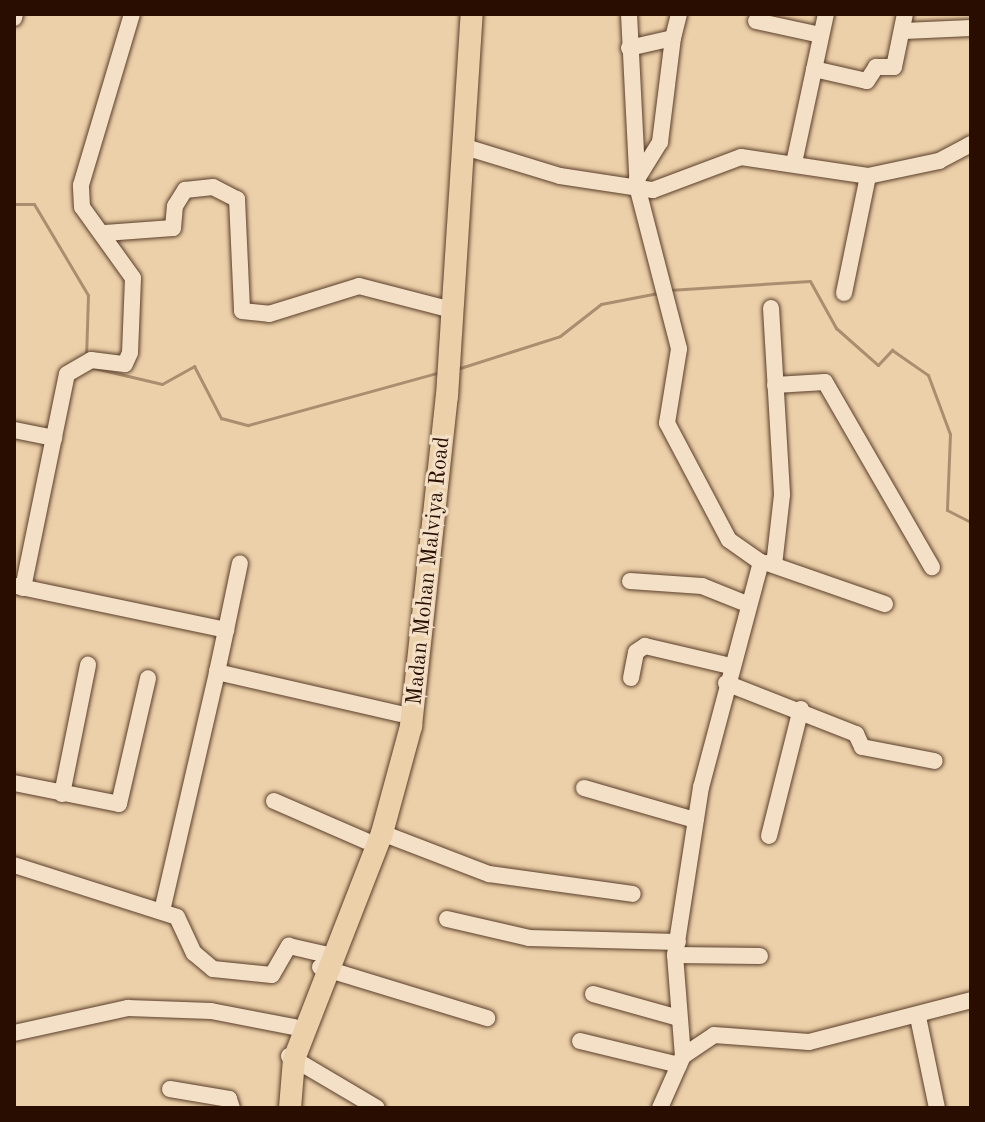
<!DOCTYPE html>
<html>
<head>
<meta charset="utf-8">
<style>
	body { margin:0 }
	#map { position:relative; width:985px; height:1122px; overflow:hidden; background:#ecd0a9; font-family:"Old Standard TT",serif }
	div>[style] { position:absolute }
	.stream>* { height:3px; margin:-1.5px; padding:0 1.5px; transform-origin:1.5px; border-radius:1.5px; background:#aa8e70 }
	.roads { filter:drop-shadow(0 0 2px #5a3e2a) drop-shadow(0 0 2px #5a3e2a) }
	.minor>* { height:16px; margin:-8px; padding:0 8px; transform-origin:8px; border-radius:8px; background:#f3e0c7 }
	.highway>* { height:22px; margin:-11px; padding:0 11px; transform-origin:11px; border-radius:11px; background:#ecd0a9 }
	span { translate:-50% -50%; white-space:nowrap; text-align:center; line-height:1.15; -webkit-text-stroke:6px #f3e0c7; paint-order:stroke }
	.street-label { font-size:22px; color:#290e00 }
	.frame { position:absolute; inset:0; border:16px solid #290e00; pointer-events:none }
</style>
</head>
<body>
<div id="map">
	<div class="stream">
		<div style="left:14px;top:204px;width:20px"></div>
		<div style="left:34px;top:204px;width:106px;rotate:59.3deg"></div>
		<div style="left:88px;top:295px;width:62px;rotate:91.8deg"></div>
		<div style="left:669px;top:290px;width:141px;rotate:-3.7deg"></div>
		<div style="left:810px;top:281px;width:54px;rotate:61deg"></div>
		<div style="left:836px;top:328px;width:56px;rotate:41.4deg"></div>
		<div style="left:878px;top:365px;width:21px;rotate:-47deg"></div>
		<div style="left:892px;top:350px;width:44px;rotate:34.8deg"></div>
		<div style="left:928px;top:375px;width:63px;rotate:69.6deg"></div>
		<div style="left:950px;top:434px;width:76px;rotate:92.3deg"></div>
		<div style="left:947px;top:510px;width:27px;rotate:27deg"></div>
		<div style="left:90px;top:367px;width:74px;rotate:13.3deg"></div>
		<div style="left:162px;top:384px;width:37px;rotate:-29deg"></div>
		<div style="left:194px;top:366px;width:59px;rotate:62.6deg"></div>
		<div style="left:221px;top:418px;width:28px;rotate:15deg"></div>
		<div style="left:248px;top:425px;width:199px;rotate:-15.4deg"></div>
		<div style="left:460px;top:368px;width:105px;rotate:-17.7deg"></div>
		<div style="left:560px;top:336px;width:52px;rotate:-38deg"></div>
		<div style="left:601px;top:304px;width:58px;rotate:-10.9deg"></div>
	</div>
	<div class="roads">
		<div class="minor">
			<div style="left:629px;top:14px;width:176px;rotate:87.1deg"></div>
			<div style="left:638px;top:190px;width:164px;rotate:75.5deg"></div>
			<div style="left:679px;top:349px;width:75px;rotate:99.2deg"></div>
			<div style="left:667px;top:423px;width:132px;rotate:62.1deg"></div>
			<div style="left:729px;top:540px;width:39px;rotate:35deg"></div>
			<div style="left:761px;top:562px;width:233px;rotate:104.9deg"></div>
			<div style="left:701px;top:787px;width:170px;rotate:98.8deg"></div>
			<div style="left:675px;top:955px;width:101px;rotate:85.5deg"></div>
			<div style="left:683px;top:1056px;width:57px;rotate:113.9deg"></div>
			<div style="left:14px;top:18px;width:4px;rotate:-76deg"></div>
			<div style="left:756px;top:21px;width:66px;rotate:12.2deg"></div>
			<div style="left:904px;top:31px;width:67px;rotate:-2.6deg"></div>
			<div style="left:629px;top:48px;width:45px;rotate:-12.8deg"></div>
			<div style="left:673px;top:38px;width:25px;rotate:-76deg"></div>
			<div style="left:814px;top:69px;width:54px;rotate:12.8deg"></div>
			<div style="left:867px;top:81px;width:17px;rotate:-57deg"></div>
			<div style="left:876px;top:67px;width:18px"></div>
			<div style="left:894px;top:67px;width:54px;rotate:-78.3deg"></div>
			<div style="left:462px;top:146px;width:102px;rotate:17deg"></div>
			<div style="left:560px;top:176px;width:94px;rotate:8.6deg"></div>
			<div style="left:653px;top:190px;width:94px;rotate:-20.6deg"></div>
			<div style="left:741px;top:157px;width:128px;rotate:8.5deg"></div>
			<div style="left:868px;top:176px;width:73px;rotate:-11.9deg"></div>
			<div style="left:939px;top:161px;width:36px;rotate:-28deg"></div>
			<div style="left:794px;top:163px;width:152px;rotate:-77.9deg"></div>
			<div style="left:637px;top:179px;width:44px;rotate:-58.1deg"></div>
			<div style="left:660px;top:142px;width:105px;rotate:-82.9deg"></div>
			<div style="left:105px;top:233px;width:68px;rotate:-4.2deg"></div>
			<div style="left:173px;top:228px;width:22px;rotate:-85deg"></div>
			<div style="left:175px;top:206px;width:19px;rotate:-58deg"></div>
			<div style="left:185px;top:190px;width:28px;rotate:-6deg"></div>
			<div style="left:213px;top:187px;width:27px;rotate:27deg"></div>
			<div style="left:237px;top:199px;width:112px;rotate:87.4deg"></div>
			<div style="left:242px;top:311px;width:27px;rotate:6deg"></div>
			<div style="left:269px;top:314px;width:94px;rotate:-17.3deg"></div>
			<div style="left:359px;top:286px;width:88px;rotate:14.5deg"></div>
			<div style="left:844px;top:293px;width:119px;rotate:-78.4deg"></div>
			<div style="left:771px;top:308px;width:187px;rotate:86.6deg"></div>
			<div style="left:782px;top:495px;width:70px;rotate:96.5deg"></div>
			<div style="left:775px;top:385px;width:50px;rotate:-3.4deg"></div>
			<div style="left:825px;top:382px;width:214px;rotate:60deg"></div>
			<div style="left:14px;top:430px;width:41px;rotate:11.3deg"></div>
			<div style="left:767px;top:563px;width:125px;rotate:19.2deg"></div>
			<div style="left:630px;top:581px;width:72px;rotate:4deg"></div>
			<div style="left:702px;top:586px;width:48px;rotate:21.8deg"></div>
			<div style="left:16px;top:586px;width:215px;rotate:11.8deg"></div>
			<div style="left:226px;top:630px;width:43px;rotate:102.1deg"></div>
			<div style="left:217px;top:672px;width:188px;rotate:12.9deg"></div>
			<div style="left:23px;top:588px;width:218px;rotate:-78.4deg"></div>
			<div style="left:67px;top:374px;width:28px;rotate:-30deg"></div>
			<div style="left:91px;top:360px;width:34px;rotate:7deg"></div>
			<div style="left:125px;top:364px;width:12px;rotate:-66deg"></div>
			<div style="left:130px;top:353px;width:75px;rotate:-87.7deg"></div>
			<div style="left:133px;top:278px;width:87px;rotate:-125.7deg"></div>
			<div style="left:82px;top:207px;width:22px;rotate:-93deg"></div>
			<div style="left:81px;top:185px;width:178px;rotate:-73.4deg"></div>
			<div style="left:226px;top:630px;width:68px;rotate:-78.2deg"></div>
			<div style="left:631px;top:678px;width:26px;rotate:-79deg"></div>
			<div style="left:636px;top:652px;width:11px;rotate:-34deg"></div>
			<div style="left:645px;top:646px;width:87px;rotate:13.2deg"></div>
			<div style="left:726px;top:683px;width:140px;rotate:21.4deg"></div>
			<div style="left:856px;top:734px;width:14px;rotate:65deg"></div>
			<div style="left:862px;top:747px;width:74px;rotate:10.9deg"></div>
			<div style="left:14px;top:783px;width:107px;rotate:11.3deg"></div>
			<div style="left:119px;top:804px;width:129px;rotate:-77deg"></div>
			<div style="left:584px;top:788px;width:116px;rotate:16.1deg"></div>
			<div style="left:62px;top:794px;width:132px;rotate:-78.6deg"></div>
			<div style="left:274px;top:801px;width:100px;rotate:23.5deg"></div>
			<div style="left:382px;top:833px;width:115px;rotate:21deg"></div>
			<div style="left:489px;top:874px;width:145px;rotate:7.9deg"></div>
			<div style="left:769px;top:836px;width:131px;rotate:-75.9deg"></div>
			<div style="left:14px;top:865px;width:171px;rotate:17.7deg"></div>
			<div style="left:177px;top:917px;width:40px;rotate:65deg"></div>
			<div style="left:194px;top:953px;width:25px;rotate:40deg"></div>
			<div style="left:213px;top:969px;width:59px;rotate:5.8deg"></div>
			<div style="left:272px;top:975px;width:34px;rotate:-60deg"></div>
			<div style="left:289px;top:946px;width:36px;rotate:13deg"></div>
			<div style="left:162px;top:911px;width:245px;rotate:-77deg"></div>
			<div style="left:447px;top:919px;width:84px;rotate:13deg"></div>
			<div style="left:529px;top:938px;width:149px;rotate:1.5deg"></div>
			<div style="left:675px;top:955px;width:85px;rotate:0.7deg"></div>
			<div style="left:320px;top:967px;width:175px;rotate:17deg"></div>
			<div style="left:593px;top:994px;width:89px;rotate:15.6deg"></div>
			<div style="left:918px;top:1017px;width:93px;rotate:78.2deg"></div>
			<div style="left:14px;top:1033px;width:117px;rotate:-12.4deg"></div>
			<div style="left:128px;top:1008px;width:83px;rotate:2.1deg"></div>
			<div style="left:211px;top:1011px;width:85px;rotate:10.9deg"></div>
			<div style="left:580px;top:1041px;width:102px;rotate:13.6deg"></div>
			<div style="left:289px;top:1056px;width:102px;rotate:30.6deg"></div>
			<div style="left:683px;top:1056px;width:37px;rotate:-34deg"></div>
			<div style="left:714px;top:1035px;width:95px;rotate:4.2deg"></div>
			<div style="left:809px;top:1042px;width:167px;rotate:-14.5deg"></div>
			<div style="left:170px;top:1089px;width:60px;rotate:9.6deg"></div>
			<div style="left:229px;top:1099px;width:9px;rotate:72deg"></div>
		</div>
		<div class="highway">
			<div style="left:290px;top:1108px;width:49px;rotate:-85.3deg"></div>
			<div style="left:294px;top:1059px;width:243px;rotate:-68.7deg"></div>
			<div style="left:382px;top:833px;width:111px;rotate:-74.8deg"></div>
			<div style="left:411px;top:726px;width:332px;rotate:-83.8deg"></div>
			<div style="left:447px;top:396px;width:383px;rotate:-86.3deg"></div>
		</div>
	</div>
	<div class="street-label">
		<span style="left:429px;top:571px;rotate:-84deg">Madan Mohan Malviya Road</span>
	</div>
	<div class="frame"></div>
</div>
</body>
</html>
